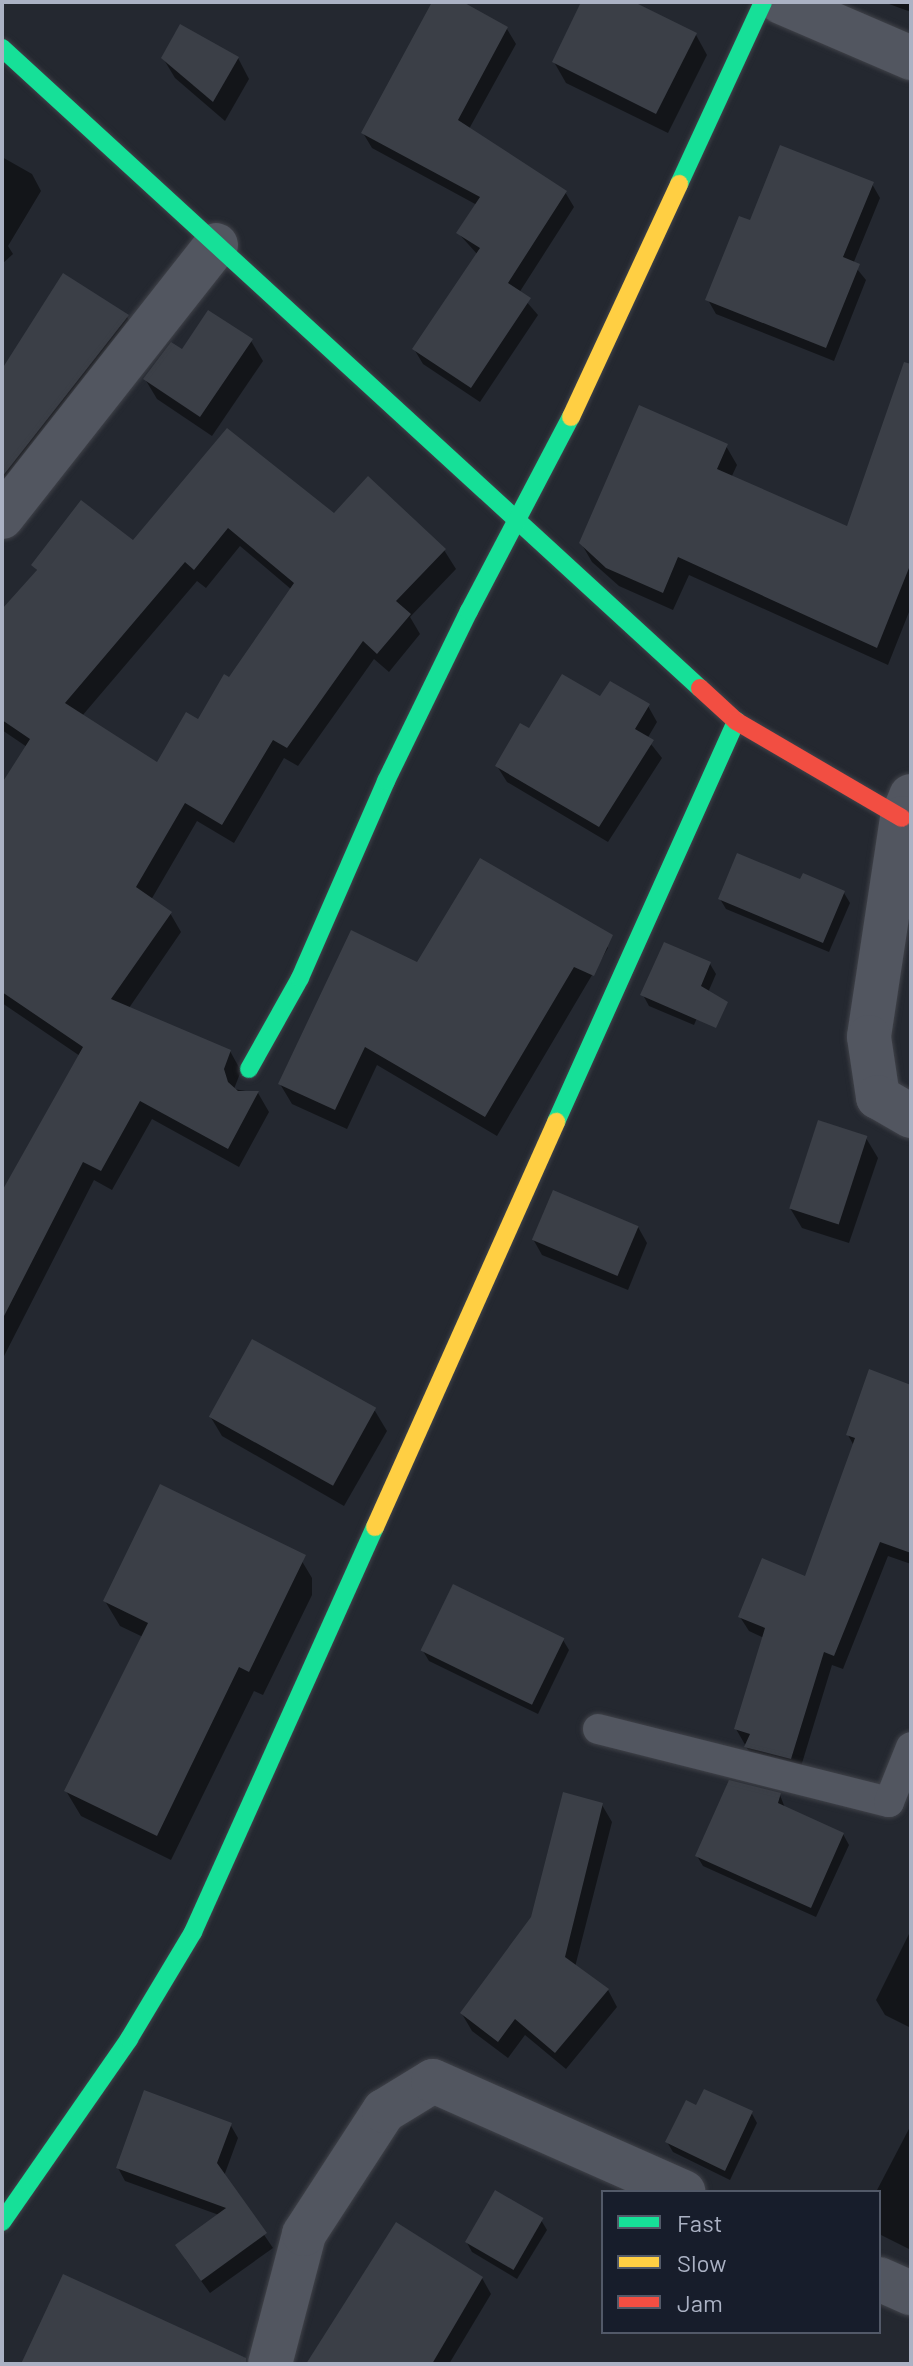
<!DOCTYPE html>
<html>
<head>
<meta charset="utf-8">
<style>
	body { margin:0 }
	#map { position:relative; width:913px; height:2366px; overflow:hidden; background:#242830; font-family:Barlow,sans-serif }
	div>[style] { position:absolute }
	.shadow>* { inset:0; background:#0007 }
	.building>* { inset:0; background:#3b3f47; transform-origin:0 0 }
	.roads { filter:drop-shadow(0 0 2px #404249) drop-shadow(0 0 2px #404249) }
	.lane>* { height:30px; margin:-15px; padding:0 15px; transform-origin:15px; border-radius:15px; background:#525660 }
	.street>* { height:44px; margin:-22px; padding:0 22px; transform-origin:22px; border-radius:22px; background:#525660 }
	.fast>* { height:18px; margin:-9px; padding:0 9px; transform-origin:9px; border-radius:9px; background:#16e098 }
	.slow>* { height:18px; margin:-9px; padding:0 9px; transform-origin:9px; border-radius:9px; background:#ffcf43 }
	.jam>* { height:18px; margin:-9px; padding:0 9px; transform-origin:9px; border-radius:9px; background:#f24e42 }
	span { translate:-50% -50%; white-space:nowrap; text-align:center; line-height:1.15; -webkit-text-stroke:6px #171d2b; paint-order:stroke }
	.frame { position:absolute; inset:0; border:4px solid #abb2c4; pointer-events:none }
	.legend { position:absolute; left:601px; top:2190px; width:280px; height:144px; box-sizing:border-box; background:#171d2b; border:2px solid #525968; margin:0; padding:10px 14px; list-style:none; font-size:24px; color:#abb2c4 }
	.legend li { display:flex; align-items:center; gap:16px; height:40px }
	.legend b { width:40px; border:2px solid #525968 }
</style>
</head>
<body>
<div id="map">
	<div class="shadow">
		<div style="clip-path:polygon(435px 2px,459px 2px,507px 29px,516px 44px,469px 129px,565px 192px,574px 207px,519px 293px,538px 315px,480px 402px,423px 364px,414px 349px,478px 255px,459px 234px,477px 205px,372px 148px,363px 133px)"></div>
		<div style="clip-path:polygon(583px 2px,630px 2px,696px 35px,707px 55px,668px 133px,566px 83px,554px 62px)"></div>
		<div style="clip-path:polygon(888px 2px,911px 2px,911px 12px,889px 4px)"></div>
		<div style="clip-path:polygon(163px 58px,238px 58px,249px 79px,225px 121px,175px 78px)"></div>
		<div style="clip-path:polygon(2px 157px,32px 174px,41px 191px,8px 246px,13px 254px,2px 264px)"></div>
		<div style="clip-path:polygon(872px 184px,880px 198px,853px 264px,866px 280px,834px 361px,716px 314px,708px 300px,751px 223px)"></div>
		<div style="clip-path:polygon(127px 317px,137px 334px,2px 497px,2px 373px)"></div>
		<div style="clip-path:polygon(251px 341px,263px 361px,212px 436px,157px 399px,145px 379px,182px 352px)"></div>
		<div style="clip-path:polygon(911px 396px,911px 607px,888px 665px,689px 575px,673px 610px,619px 586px,592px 562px,581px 543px,726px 446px,737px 465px,731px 478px,848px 529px)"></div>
		<div style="clip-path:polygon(evenodd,227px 430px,334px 516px,444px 550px,456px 569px,410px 617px,420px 634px,389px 672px,374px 659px,298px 766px,284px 758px,234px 843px,197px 821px,151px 900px,170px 913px,181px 932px,129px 1008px,230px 1051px,241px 1071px,234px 1089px,258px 1093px,269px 1112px,239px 1167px,152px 1119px,112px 1190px,94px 1180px,2px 1360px,2px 1193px,80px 1056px,2px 1003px,2px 822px,27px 747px,2px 730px,2px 612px,38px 572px,33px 565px,134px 543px,227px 430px,240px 546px,292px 590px,198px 722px,157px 764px,82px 716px,197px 581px,206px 588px,240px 546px)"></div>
		<div style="clip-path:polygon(601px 699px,648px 706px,657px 722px,647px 739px,662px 758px,608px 842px,507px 782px,497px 766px,530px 731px)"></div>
		<div style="clip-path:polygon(801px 882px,844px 893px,850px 903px,829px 952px,726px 909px,720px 899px)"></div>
		<div style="clip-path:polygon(596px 927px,608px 948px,497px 1136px,377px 1065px,347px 1129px,292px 1104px,280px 1084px)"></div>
		<div style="clip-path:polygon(710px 964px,716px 974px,694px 1025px,649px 1006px,643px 995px)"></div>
		<div style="clip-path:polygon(866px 1138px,878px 1158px,849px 1243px,802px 1228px,790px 1208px)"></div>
		<div style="clip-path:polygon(638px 1227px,647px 1243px,628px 1290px,542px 1255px,533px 1239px)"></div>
		<div style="clip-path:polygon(911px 1387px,911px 1564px,888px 1556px,843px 1669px,832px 1665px,799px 1773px,755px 1762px,736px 1729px,764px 1638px,749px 1631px,740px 1617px,806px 1579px,854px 1446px,848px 1435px)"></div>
		<div style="clip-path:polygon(375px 1411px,387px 1431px,344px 1506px,222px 1436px,210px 1416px)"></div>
		<div style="clip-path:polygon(297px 1553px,312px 1578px,312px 1595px,263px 1695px,254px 1691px,171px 1860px,81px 1816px,66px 1791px,143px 1637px,120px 1626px,105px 1601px)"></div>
		<div style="clip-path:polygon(563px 1640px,569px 1650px,538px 1714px,429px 1661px,423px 1651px)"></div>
		<div style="clip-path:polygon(780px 1795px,785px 1808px,843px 1834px,849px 1845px,816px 1917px,703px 1866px,697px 1856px)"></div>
		<div style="clip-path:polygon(602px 1805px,612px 1822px,575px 1967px,608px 1990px,617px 2007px,566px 2069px,525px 2035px,508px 2058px,472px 2031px,462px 2014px,533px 1918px)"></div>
		<div style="clip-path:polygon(911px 1930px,911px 2028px,885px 2015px,876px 2000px)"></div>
		<div style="clip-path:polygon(697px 2108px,751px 2112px,757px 2123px,730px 2180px,673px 2152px,667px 2142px)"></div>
		<div style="clip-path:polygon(230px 2124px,238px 2138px,224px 2176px,273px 2248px,210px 2293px,185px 2259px,219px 2215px,125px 2181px,118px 2168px)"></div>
		<div style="clip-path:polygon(911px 2125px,911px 2250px,879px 2234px,876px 2192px)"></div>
		<div style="clip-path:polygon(541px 2220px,547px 2230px,517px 2279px,472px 2252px,466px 2241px)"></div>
		<div style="clip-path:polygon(482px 2278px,491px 2294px,449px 2364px,309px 2364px)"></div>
	</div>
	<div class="building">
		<div style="clip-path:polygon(432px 2px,463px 2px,508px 27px,458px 120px,567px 191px,508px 283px,531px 298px,471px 388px,412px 349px,480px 248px,456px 233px,480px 197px,361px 133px)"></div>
		<div style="clip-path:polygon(581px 2px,634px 2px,697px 33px,656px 114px,552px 62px)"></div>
		<div style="clip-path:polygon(180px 24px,239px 57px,213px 102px,161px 58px)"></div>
		<div style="clip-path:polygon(780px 145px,874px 182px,843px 257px,860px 264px,826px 348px,705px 300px,739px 216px,750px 220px)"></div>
		<div style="clip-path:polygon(63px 273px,129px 315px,2px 477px,2px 369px)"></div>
		<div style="clip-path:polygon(208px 310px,253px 339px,200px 417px,143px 379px,171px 342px,182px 349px)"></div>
		<div style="clip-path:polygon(904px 362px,911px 364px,911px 563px,877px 648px,678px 557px,663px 593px,606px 568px,579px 543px,639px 405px,728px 444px,717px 469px,847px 526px)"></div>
		<div style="clip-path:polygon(evenodd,227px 428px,334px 513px,368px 476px,446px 549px,396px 601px,411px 614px,377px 654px,363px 641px,287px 748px,273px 740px,222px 825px,185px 803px,136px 887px,172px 912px,111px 999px,231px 1050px,224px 1069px,228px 1082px,238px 1091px,259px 1091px,228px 1149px,140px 1101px,101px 1171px,83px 1162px,2px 1320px,2px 1191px,83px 1047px,2px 992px,2px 783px,30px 739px,2px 720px,2px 609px,37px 570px,31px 565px,81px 500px,133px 540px,227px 428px,228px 528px,294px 583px,229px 677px,224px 674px,198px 719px,186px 712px,157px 762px,65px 703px,185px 562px,194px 570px,228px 528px)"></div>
		<div style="clip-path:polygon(562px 674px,600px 696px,610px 681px,650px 704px,635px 729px,654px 740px,599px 827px,495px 766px,520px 723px,529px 728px)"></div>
		<div style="clip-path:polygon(737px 853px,800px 879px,803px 873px,845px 891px,823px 943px,718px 899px)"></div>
		<div style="clip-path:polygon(480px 858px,613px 935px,594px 976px,574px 967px,485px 1117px,365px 1047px,335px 1110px,278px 1084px,351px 930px,417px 962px)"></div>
		<div style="clip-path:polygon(664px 942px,711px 962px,701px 986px,728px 1002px,716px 1028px,640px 995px)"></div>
		<div style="left:818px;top:1120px;width:52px;height:93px;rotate:18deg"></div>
		<div style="left:553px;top:1190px;width:93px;height:54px;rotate:23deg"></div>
		<div style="left:252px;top:1339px;width:142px;height:89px;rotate:29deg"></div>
		<div style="clip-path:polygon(869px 1369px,911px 1385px,911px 1553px,880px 1542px,834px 1656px,824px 1652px,791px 1759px,744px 1747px,750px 1734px,734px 1729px,765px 1628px,738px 1617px,762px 1558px,805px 1576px,855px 1438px,846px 1435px)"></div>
		<div style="clip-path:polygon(160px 1484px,306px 1555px,249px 1672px,239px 1667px,157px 1836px,64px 1791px,148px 1623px,103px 1601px)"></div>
		<div style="left:453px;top:1584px;width:124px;height:74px;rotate:26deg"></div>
		<div style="clip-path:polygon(729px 1780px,781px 1793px,778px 1803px,844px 1833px,811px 1908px,695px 1856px)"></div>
		<div style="clip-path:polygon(563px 1792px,603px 1803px,565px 1957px,609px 1989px,555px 2053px,515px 2019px,498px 2042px,460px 2013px,531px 1917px)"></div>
		<div style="clip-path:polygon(704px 2089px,753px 2111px,725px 2171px,665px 2142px,686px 2100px,696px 2105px)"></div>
		<div style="clip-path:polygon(144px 2090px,232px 2123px,217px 2163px,267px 2233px,201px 2281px,175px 2245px,226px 2208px,116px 2168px)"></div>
		<div style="left:495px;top:2190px;width:56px;height:60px;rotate:30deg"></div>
		<div style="clip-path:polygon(396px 2222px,483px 2277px,432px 2364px,306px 2364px)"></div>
		<div style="clip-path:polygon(63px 2274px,246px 2358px,246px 2364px,21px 2364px)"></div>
	</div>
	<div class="roads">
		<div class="lane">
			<div style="left:598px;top:1729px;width:300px;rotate:14.1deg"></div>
			<div style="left:889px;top:1802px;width:59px;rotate:-68.2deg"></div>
		</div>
		<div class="street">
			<div style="left:781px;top:2px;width:142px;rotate:23.3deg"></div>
			<div style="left:2px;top:517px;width:346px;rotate:-51.8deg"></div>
			<div style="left:911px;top:796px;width:24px;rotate:112deg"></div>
			<div style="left:902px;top:818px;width:221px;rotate:98.6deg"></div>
			<div style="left:869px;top:1037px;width:61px;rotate:81.5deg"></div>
			<div style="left:878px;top:1097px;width:38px;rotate:30deg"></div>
			<div style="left:879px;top:2279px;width:35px;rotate:24deg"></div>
			<div style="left:270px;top:2364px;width:134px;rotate:-75.3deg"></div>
			<div style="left:304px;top:2234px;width:147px;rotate:-57deg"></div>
			<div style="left:384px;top:2111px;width:57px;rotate:-31.5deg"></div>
			<div style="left:433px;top:2081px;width:274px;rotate:23.9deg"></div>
		</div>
		<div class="fast">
			<div style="left:2px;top:48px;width:947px;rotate:42.52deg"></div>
			<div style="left:679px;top:184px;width:200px;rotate:-65.2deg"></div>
			<div style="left:249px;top:1069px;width:104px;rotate:-60.7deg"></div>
			<div style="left:300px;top:978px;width:215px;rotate:-66.4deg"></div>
			<div style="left:386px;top:781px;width:189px;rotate:-64deg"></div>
			<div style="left:469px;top:611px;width:219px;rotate:-62.3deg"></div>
			<div style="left:556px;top:1122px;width:440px;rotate:-65.8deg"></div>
			<div style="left:2px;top:2222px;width:223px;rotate:-55.2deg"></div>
			<div style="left:129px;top:2039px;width:125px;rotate:-59.1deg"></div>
			<div style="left:193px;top:1932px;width:444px;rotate:-65.8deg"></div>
		</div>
		<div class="slow">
			<div style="left:571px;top:417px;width:257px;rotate:-65.1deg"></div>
			<div style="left:375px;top:1527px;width:444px;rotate:-65.9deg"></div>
		</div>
		<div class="jam">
			<div style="left:700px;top:688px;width:49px;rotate:42.5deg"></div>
			<div style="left:736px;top:721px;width:192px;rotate:30.3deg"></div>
		</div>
	</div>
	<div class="frame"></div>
	<ul class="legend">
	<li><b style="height:10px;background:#16e098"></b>Fast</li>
	<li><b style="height:10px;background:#ffcf43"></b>Slow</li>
	<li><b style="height:10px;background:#f24e42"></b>Jam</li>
	</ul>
</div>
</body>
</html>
